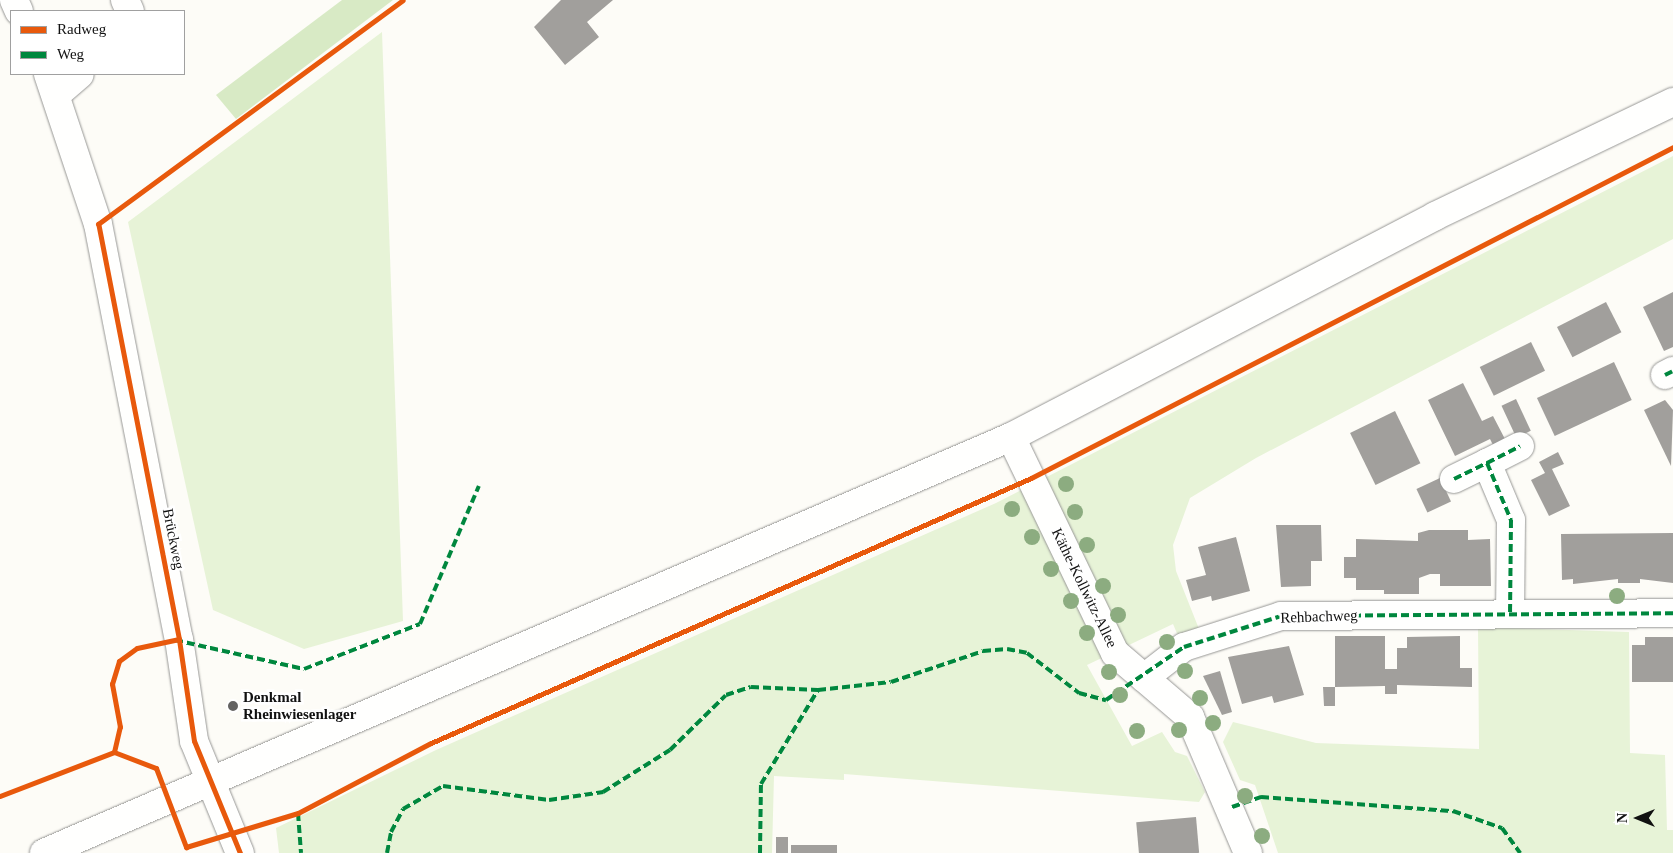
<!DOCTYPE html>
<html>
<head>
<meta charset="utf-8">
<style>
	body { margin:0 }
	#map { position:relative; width:1673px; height:853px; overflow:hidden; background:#fdfcf7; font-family:Georgia,serif }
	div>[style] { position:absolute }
	.green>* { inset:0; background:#e7f3d7 }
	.forest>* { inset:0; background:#d8eac5 }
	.building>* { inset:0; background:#a19f9c; transform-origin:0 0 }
	.roads { filter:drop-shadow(0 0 1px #979795) drop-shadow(0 0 1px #979795) }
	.minor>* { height:28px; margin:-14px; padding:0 14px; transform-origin:14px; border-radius:14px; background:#fffffe }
	.quiet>* { height:4px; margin-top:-2px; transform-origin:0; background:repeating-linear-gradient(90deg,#00873e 0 8px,transparent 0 12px) }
	.cycleway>* { height:5px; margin:-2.5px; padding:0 2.5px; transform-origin:2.5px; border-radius:2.5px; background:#e8590c }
	.trees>* { width:16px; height:16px; margin:-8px; border-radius:50%; background:#8cac80 }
	.dots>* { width:14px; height:14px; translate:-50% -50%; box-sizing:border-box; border:2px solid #fff; border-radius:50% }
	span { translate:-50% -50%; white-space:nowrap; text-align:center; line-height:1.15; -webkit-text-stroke:5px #fff; paint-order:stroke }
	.street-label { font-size:15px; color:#111 }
	.poi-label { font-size:15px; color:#111; font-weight:700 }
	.left { translate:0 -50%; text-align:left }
	.legend { position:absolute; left:10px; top:10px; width:175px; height:65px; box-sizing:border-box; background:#fff; border:1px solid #a0a0a0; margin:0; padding:6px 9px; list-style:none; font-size:15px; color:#111 }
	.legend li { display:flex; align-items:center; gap:10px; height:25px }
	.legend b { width:25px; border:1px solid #a0a0a0 }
	.north { position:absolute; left:1613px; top:793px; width:50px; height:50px; -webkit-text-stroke:4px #fff; paint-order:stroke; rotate:270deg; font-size:14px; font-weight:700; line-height:20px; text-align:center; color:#111 }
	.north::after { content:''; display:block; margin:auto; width:18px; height:22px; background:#111; clip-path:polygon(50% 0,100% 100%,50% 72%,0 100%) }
</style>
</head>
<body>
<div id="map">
	<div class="green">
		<div style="clip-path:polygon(382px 32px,403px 621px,304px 649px,213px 610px,128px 222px)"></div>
		<div style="clip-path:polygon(1673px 156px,1673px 239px,1256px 458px,1190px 498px,1173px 545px,1176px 571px,1199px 629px,1179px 638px,1173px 624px,1087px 665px,1132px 746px,1162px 732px,1175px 752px,1187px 756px,1205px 792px,1199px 802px,844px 774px,844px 780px,774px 776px,772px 853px,279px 853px,276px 828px,436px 750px,996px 503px)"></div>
		<div style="clip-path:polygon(1478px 627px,1629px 632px,1630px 753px,1665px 755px,1667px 830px,1673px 830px,1673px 853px,1278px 853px,1255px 785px,1240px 780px,1223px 742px,1233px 722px,1316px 743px,1479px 749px)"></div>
	</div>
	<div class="forest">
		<div style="clip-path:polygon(342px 0,393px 0,236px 119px,216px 95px)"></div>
	</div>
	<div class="building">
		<div style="clip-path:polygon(561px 0,613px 0,587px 22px,599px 37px,565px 65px,534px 27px)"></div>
		<div style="clip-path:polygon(1673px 292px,1673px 347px,1664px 351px,1643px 307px)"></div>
		<div style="left:1606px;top:302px;width:34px;height:55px;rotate:63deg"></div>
		<div style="left:1531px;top:342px;width:32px;height:57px;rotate:64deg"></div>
		<div style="left:1614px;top:362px;width:42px;height:85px;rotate:65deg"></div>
		<div style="clip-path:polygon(1463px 383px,1482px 421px,1493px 416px,1506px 441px,1494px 447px,1490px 439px,1455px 456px,1428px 400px)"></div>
		<div style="left:1516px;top:399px;width:35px;height:16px;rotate:65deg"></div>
		<div style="clip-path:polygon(1665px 400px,1673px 410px,1671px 466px,1644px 410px)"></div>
		<div style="left:1395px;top:411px;width:58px;height:50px;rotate:64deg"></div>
		<div style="clip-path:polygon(1558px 452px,1564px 464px,1552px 469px,1570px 506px,1549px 516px,1531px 480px,1545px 473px,1539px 462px)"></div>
		<div style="left:1440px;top:478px;width:26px;height:26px;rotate:65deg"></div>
		<div style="clip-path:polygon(1276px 525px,1321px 525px,1322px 561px,1311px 561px,1311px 586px,1281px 587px)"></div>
		<div style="clip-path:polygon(1429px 530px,1468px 530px,1468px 540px,1490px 539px,1491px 586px,1440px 586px,1440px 574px,1430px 574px,1419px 578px,1419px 594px,1384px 594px,1384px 590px,1356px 590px,1356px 578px,1344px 578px,1344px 557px,1356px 557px,1356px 539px,1418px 541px,1418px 533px)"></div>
		<div style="clip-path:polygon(1673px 533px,1673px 583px,1640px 579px,1640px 583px,1618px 583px,1618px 579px,1573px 584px,1573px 579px,1562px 580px,1561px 534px)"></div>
		<div style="clip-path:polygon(1236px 537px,1250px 591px,1212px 601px,1211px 596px,1192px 601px,1186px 580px,1206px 575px,1198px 547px)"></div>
		<div style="clip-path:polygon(1335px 636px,1385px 636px,1385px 669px,1397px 669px,1397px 648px,1407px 648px,1407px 637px,1460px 636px,1460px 668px,1472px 668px,1472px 687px,1397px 685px,1397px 694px,1385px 694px,1385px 686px,1335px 687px,1335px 706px,1324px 706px,1323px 687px,1335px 687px)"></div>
		<div style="clip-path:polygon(1645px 637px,1673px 637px,1673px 682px,1632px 682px,1632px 645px,1645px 645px)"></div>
		<div style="clip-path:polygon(1289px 646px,1304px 695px,1274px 703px,1272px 696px,1242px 704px,1228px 657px)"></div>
		<div style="clip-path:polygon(1220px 671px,1232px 712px,1222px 715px,1203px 676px)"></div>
		<div style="left:1196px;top:817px;width:36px;height:60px;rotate:85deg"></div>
		<div style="left:776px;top:837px;width:12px;height:16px"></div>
		<div style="left:791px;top:845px;width:46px;height:8px"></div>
	</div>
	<div class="roads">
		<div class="minor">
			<div style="left:14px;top:0;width:12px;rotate:66deg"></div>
			<div style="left:125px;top:0;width:12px;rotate:66deg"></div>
			<div style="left:48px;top:74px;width:158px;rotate:71.6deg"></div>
			<div style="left:98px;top:224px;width:423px;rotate:79deg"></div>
			<div style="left:179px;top:639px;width:103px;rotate:81.6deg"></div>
			<div style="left:194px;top:741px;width:121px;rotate:67.7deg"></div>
			<div style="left:57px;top:94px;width:30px;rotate:-41deg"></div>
			<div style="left:1665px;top:375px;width:9px;rotate:-27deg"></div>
			<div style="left:1011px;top:437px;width:240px;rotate:64.3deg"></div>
			<div style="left:1115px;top:653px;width:99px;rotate:40.5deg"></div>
			<div style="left:1190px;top:717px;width:148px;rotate:66.9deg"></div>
			<div style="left:1487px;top:463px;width:37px;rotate:-27deg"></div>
			<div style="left:1454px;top:479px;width:37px;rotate:-26deg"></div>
			<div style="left:1487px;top:463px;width:62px;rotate:67.2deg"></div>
			<div style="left:1511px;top:520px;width:94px;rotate:90.6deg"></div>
			<div style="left:1144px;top:678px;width:51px;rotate:-37.8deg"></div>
			<div style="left:1184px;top:647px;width:102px;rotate:-17.7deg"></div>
			<div style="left:1281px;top:616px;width:392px;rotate:-0.4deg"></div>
			<div style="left:44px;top:853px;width:1053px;rotate:-23.28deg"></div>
			<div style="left:1011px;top:437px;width:478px;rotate:-27.5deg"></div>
			<div style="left:1435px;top:216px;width:264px;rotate:-25.6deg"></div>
		</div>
	</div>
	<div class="quiet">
		<div style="left:1665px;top:375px;width:9px;rotate:-27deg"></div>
		<div style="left:1487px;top:463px;width:37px;rotate:-27deg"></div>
		<div style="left:1454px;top:479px;width:37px;rotate:-26deg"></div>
		<div style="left:1487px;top:463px;width:62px;rotate:67.2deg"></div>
		<div style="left:1511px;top:520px;width:94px;rotate:90.6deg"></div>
		<div style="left:175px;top:640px;width:132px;rotate:12.7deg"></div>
		<div style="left:304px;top:669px;width:124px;rotate:-21.2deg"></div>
		<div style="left:420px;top:624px;width:150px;rotate:-66.9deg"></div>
		<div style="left:1232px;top:807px;width:31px;rotate:-19deg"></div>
		<div style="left:1261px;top:797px;width:193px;rotate:4.2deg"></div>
		<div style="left:1453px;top:811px;width:52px;rotate:19.1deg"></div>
		<div style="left:1502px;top:828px;width:31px;rotate:54deg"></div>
		<div style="left:298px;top:813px;width:40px;rotate:85.7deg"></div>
		<div style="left:387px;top:853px;width:21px;rotate:-79deg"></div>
		<div style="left:391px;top:832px;width:26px;rotate:-62deg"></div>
		<div style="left:403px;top:809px;width:46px;rotate:-29.9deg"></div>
		<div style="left:443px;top:786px;width:107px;rotate:7.5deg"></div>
		<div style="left:549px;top:800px;width:55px;rotate:-8.4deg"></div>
		<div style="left:603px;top:792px;width:79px;rotate:-32.1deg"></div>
		<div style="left:670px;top:750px;width:78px;rotate:-44.5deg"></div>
		<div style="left:726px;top:695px;width:26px;rotate:-18deg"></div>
		<div style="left:751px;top:687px;width:67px;rotate:2.6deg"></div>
		<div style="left:760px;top:853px;width:69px;rotate:-89.2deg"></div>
		<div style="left:761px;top:784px;width:110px;rotate:-58.8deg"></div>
		<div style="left:818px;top:690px;width:73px;rotate:-6.3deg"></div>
		<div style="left:891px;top:682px;width:97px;rotate:-18.6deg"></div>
		<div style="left:983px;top:651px;width:24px;rotate:-5deg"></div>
		<div style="left:1007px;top:649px;width:20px;rotate:11deg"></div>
		<div style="left:1027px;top:653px;width:66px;rotate:37.6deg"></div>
		<div style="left:1079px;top:693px;width:28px;rotate:15deg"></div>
		<div style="left:1106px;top:700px;width:94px;rotate:-34.2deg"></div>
		<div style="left:1184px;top:647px;width:102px;rotate:-17.7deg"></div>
		<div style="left:1281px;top:616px;width:392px;rotate:-0.4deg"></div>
	</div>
	<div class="cycleway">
		<div style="left:114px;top:752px;width:45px;rotate:20.9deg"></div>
		<div style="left:156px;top:768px;width:85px;rotate:69.2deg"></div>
		<div style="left:186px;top:847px;width:117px;rotate:-16.9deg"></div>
		<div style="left:298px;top:813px;width:150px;rotate:-27.8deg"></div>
		<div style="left:431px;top:743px;width:656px;rotate:-23.83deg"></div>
		<div style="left:1031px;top:478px;width:722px;rotate:-27.27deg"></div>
		<div style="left:0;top:796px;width:122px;rotate:-21.1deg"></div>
		<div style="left:114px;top:752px;width:26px;rotate:-77deg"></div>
		<div style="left:120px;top:727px;width:44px;rotate:-100.5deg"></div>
		<div style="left:112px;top:684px;width:24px;rotate:-73deg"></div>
		<div style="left:119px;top:661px;width:22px;rotate:-36deg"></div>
		<div style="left:137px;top:648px;width:43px;rotate:-12.1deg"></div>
		<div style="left:240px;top:853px;width:121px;rotate:-112.3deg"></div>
		<div style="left:194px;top:741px;width:103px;rotate:-98.4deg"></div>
		<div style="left:179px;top:639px;width:423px;rotate:-101deg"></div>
		<div style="left:98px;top:224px;width:378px;rotate:-36.3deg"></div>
	</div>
	<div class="trees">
		<div style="left:1066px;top:484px"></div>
		<div style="left:1012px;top:509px"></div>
		<div style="left:1075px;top:512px"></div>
		<div style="left:1032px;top:537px"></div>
		<div style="left:1087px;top:545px"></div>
		<div style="left:1051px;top:569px"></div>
		<div style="left:1103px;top:586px"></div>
		<div style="left:1617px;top:596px"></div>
		<div style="left:1071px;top:601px"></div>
		<div style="left:1118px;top:615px"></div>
		<div style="left:1087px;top:633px"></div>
		<div style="left:1167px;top:642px"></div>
		<div style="left:1185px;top:671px"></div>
		<div style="left:1109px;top:672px"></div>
		<div style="left:1120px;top:695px"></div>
		<div style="left:1200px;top:698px"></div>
		<div style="left:1213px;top:723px"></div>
		<div style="left:1179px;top:730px"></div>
		<div style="left:1137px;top:731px"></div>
		<div style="left:1245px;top:796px"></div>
		<div style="left:1262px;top:836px"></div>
	</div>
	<div class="dots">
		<div style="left:233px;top:706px;background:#646362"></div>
	</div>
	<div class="street-label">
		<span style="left:173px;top:539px;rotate:79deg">Brückweg</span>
		<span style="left:1084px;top:588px;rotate:64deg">Käthe-Kollwitz-Allee</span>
		<span style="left:1319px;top:617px;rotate:-2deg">Rehbachweg</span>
	</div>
	<div class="poi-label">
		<span class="left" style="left:243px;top:706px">Denkmal<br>Rheinwiesenlager</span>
	</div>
	<ul class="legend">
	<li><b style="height:6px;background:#e8590c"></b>Radweg</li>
	<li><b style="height:6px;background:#00873e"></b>Weg</li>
	</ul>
	<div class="north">N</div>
</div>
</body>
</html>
